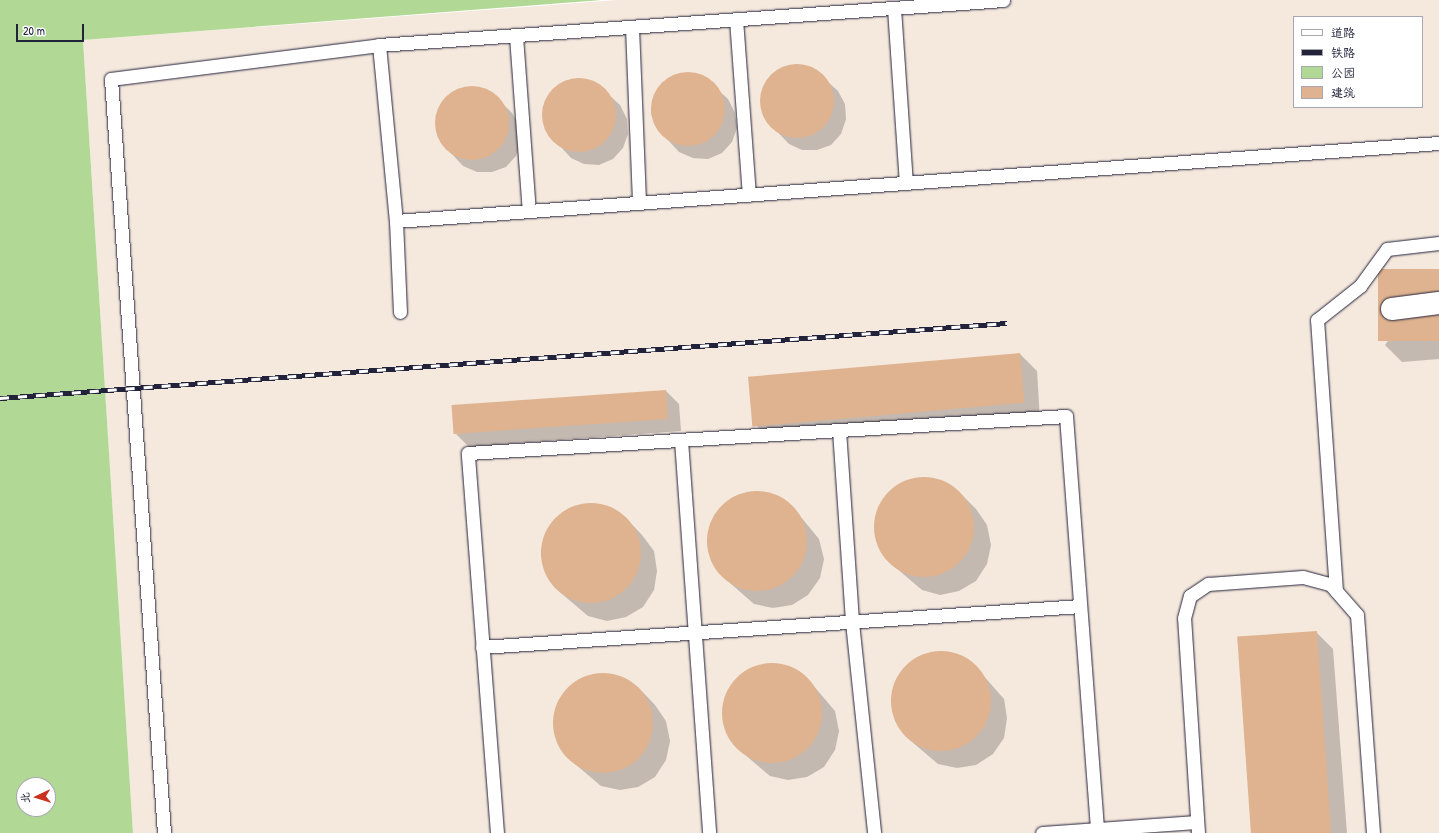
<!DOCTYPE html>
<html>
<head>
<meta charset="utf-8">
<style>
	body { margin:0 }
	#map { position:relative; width:1439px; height:833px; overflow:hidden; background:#fff; font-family:"Patrick Hand","LXGW WenKai TC",sans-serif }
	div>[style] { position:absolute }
	.built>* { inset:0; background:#f5e8dd }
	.green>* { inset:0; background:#b1d995 }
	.shadow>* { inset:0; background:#0003 }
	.building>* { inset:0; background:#dfb38f; transform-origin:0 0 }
	.round { border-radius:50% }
	.roads { filter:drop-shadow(0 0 1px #22223b) drop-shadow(0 0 1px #22223b) }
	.lane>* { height:13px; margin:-6.5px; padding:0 6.5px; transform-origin:6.5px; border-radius:6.5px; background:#fff }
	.street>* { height:22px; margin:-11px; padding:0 11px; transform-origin:11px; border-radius:11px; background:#fff }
	.rail>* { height:4.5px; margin-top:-2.25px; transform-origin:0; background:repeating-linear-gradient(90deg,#fff 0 9px,#22223b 0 18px); box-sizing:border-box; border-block:1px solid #22223b }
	span { translate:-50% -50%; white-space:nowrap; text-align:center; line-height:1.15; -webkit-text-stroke:3px #fff; paint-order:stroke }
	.legend { position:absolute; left:1293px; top:16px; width:130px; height:92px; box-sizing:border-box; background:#fff; border:1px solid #a7a7b1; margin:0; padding:5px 7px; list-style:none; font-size:12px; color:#22223b }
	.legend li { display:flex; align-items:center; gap:8px; height:20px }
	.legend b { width:20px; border:1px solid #a7a7b1 }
	.north { position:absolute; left:16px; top:777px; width:40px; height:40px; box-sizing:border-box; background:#fff; border:1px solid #a7a7b1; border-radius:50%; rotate:266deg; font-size:11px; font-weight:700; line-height:16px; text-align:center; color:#22223b }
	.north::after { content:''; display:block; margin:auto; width:14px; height:18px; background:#c8321e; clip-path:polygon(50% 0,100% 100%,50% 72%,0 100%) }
	.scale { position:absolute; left:16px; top:24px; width:68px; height:18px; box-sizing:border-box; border:2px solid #22223b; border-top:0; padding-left:5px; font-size:12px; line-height:14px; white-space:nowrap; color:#22223b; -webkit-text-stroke:3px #fff; paint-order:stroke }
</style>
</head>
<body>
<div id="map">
	<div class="built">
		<div style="clip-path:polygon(evenodd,617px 0,1439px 0,1439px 833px,133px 833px,83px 40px,617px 0,1294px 17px,1422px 17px,1422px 107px,1294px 107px,1294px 17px)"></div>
	</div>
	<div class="green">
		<div style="clip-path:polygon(evenodd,0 0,602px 0,83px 40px,133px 833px,0 833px,0 0,24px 785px,48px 785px,48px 809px,24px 809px,24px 785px)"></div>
	</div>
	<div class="shadow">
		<div style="clip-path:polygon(791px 66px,803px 66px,815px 70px,838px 91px,845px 104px,846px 119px,841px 134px,831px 145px,817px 150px,802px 150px,789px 144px,765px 119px,761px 105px,763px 90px,771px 77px)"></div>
		<div style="clip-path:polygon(682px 74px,694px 74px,705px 78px,728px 99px,735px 113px,737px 128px,732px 142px,722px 153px,708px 159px,693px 158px,679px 152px,656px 127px,651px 113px,653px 98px,661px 85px,670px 78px)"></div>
		<div style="clip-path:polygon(573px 80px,597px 84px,620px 105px,627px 119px,628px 134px,623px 148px,613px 159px,599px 165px,584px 164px,571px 158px,548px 133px,543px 119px,545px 104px,552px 91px)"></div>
		<div style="clip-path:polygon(478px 88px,499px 100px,512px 113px,520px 126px,521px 141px,516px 156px,506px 167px,492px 172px,477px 172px,463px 166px,440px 141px,436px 126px,438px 112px,445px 99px,455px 92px)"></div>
		<div style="clip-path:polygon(1439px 270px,1439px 359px,1402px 362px,1385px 345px)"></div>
		<div style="clip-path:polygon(1020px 354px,1037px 371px,1040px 420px,770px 439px,753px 422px)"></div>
		<div style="clip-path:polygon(666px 391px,679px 404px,681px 431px,469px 447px,456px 434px)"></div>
		<div style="clip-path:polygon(923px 478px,942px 481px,958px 491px,976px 509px,987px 525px,991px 545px,987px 564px,976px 581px,959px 591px,940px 595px,922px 590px,889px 562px,879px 546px,875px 527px,879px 509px,889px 493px,905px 482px)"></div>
		<div style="clip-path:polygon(756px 492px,774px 495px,791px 505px,819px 539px,824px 559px,820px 578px,808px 595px,792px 605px,773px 608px,754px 604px,722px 576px,711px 560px,707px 541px,711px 523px,722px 507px,737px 496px)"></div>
		<div style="clip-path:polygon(590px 504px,608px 507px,625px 517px,642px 535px,654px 551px,657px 571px,654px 590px,643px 607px,626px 617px,607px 621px,588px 616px,555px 588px,545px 572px,541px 554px,545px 535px,556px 519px,571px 508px)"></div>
		<div style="clip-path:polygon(1316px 632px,1333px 649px,1347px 833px,1253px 833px)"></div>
		<div style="clip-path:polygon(940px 651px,958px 655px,974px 665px,1004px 699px,1007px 718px,1004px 738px,993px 754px,976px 765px,957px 768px,938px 764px,905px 736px,895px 720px,891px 701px,895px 682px,905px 667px,921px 656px)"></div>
		<div style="clip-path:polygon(771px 664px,790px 667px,806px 677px,835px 711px,839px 731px,835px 750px,824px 767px,807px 777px,788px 780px,770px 776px,737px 748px,726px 732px,723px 713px,726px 695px,737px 679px,753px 668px)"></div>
		<div style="clip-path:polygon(602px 674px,621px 677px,638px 687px,655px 705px,666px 721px,670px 741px,666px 760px,655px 777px,638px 787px,620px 790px,601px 786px,568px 758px,558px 742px,554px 723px,558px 705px,568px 689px,584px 678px)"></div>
	</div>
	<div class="building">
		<div class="round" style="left:760px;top:64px;width:74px;height:74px"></div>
		<div class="round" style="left:651px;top:72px;width:74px;height:74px"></div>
		<div class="round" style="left:542px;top:78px;width:74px;height:74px"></div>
		<div class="round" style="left:435px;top:86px;width:74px;height:74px"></div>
		<div style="left:1439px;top:269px;width:72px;height:61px;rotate:90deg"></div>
		<div style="left:1020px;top:353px;width:50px;height:273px;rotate:85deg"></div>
		<div style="left:666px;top:390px;width:29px;height:215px;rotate:86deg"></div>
		<div class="round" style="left:874px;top:477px;width:100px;height:100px"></div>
		<div class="round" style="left:707px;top:491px;width:100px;height:100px"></div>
		<div class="round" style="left:541px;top:503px;width:100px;height:100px"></div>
		<div style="left:1317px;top:631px;width:203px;height:80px;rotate:86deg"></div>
		<div class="round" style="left:891px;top:651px;width:100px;height:100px"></div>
		<div class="round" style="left:722px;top:663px;width:100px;height:100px"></div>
		<div class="round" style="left:553px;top:673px;width:100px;height:100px"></div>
	</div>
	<div class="roads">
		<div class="lane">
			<div style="left:894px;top:8px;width:175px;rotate:86.1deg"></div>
			<div style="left:736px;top:19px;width:176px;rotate:85.8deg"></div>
			<div style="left:632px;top:27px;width:176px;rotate:87.7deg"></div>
			<div style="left:516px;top:36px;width:175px;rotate:85.8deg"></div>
			<div style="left:379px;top:45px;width:177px;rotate:84.5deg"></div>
			<div style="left:396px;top:221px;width:91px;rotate:87.5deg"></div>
			<div style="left:396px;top:221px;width:1046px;rotate:-4.28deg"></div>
			<div style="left:839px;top:430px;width:192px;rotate:86.1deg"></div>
			<div style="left:852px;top:622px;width:212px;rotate:84deg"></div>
			<div style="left:681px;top:440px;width:394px;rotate:85.9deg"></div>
			<div style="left:1336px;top:591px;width:272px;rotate:-94deg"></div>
			<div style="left:1317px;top:320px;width:55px;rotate:-38.3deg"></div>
			<div style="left:1360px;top:286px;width:46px;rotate:-53.9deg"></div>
			<div style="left:1387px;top:249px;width:52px;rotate:-6.6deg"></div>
			<div style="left:482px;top:647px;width:599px;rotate:-3.92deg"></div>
			<div style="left:164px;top:833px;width:756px;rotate:-94.02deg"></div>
			<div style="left:111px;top:79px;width:270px;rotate:-7.2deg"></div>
			<div style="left:379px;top:45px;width:626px;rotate:-4.12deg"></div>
			<div style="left:497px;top:833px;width:381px;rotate:-94.4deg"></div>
			<div style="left:468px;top:453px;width:599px;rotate:-3.54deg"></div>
			<div style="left:1066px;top:416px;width:418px;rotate:85.7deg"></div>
			<div style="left:1042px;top:833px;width:155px;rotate:-4.1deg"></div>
			<div style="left:1198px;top:833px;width:215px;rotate:-93.7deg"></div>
			<div style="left:1184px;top:618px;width:23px;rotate:-75deg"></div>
			<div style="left:1190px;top:596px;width:22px;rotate:-34deg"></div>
			<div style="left:1208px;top:584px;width:95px;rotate:-4.2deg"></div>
			<div style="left:1303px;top:577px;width:28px;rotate:15deg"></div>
			<div style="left:1330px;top:584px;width:41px;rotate:48.9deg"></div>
			<div style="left:1357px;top:615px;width:219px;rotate:85.8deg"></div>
		</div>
		<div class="street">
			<div style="left:1392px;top:309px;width:47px;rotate:-7.3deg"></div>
		</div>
	</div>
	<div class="rail">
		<div style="left:0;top:398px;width:1010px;rotate:-4.26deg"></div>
	</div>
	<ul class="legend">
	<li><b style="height:5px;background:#fff"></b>道路</li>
	<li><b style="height:5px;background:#22223b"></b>铁路</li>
	<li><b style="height:11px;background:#b1d995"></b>公园</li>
	<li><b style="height:11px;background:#dfb38f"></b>建筑</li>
	</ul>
	<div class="north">北</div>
	<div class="scale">20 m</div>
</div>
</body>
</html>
